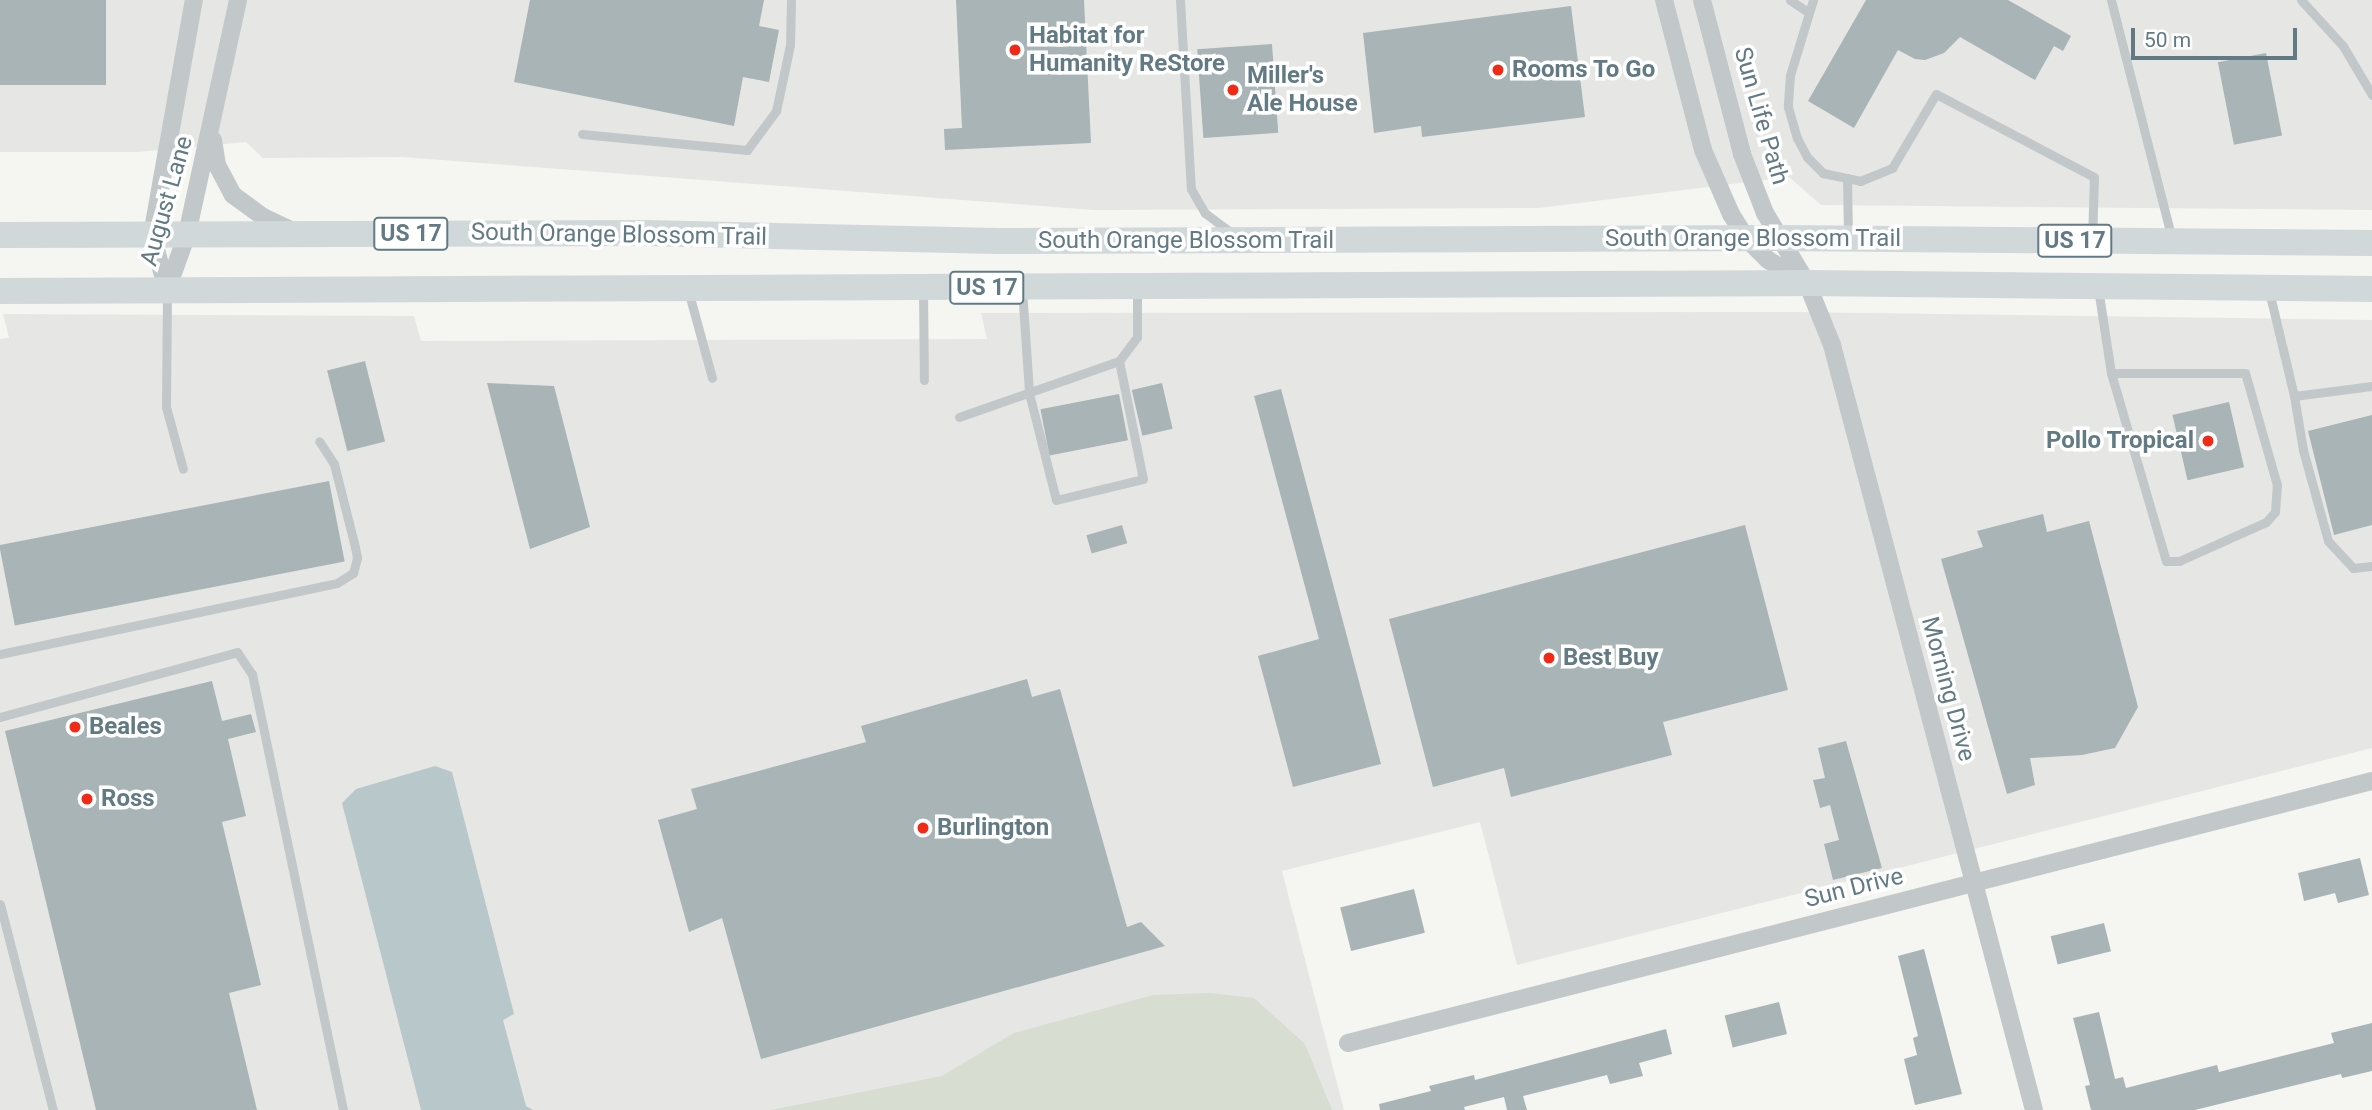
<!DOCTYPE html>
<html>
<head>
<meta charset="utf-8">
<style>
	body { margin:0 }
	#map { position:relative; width:2372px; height:1110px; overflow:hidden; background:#f5f5f1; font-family:Roboto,sans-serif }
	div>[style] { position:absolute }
	.built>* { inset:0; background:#e6e6e4 }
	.green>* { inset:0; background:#d7ddd1 }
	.water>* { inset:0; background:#b8c8ca }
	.building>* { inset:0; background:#a8b4b6; transform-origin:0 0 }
	.lane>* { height:9px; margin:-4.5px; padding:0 4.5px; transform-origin:4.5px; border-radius:4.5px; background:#c2c7c9 }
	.street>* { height:18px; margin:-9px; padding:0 9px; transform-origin:9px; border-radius:9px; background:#c2c7c9 }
	.primary>* { height:26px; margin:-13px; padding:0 13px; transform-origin:13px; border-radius:13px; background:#d0d8da }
	.dots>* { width:19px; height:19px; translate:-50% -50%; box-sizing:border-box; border:4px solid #fff; border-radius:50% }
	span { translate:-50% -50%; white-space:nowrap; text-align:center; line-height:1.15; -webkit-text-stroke:7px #fff; paint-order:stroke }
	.shield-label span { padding:2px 5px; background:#fff; border:2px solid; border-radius:5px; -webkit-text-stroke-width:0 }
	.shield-label { font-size:23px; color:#627a84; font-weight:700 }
	.poi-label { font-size:24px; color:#627a84; font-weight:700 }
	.left { translate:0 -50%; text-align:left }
	.right { translate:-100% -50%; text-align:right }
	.street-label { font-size:24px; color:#627a84 }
	.scale { position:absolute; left:2131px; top:28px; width:166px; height:32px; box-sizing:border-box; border:4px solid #627a84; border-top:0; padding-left:9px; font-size:21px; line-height:24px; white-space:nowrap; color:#627a84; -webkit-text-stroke:5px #fff; paint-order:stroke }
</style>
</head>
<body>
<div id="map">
	<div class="built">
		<div style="clip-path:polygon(0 0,2372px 0,2372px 210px,1821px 205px,1789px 177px,1539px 208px,1093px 210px,403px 157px,263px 158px,246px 142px,138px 152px,0 152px)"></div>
		<div style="clip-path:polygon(1789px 312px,2372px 320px,2372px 748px,1517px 965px,1480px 822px,1282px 871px,1344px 1110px,0 1110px,0 339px,9px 338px,3px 314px,414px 316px,421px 341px,987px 339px,981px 313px)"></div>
	</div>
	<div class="green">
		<div style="clip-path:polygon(1209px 993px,1254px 998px,1305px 1044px,1332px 1110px,771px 1110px,942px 1076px,1014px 1033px,1153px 995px)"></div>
	</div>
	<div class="water">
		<div style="clip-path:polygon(435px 766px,452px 772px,514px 1014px,503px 1020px,526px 1106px,533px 1110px,421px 1110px,342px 803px,356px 789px)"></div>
	</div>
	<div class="building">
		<div style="left:0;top:0;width:106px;height:85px"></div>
		<div style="clip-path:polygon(530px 0,764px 0,759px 26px,779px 30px,769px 82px,743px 77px,734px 126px,514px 82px)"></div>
		<div style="clip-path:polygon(956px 0,1084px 0,1091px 143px,945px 150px,944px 129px,962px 128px)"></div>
		<div style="clip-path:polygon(1866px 0,2008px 0,2071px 36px,2063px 51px,2054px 46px,2035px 80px,1960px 37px,1944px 53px,1925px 60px,1915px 59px,1898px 50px,1854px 128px,1808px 101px)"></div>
		<div style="clip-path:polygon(1571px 6px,1585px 117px,1422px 137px,1421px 126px,1374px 133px,1363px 33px)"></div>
		<div style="left:1272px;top:44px;width:89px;height:75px;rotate:86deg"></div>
		<div style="left:2266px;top:53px;width:84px;height:49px;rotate:79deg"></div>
		<div style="left:365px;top:361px;width:83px;height:39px;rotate:76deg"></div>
		<div style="clip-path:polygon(487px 383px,554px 386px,590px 527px,530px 549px)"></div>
		<div style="left:1162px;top:383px;width:47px;height:31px;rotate:77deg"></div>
		<div style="clip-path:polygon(1281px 389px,1381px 764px,1293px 787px,1258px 656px,1319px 639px,1254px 396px)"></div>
		<div style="left:1119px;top:394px;width:47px;height:80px;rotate:79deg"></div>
		<div style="left:2229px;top:402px;width:67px;height:58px;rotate:77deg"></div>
		<div style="clip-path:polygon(2372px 415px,2372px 525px,2334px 535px,2308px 431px)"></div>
		<div style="left:329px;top:481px;width:82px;height:336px;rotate:79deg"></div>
		<div style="clip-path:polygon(2043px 514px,2047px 532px,2089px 521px,2138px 707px,2115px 748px,2082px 755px,2030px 758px,2035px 785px,2007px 794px,1941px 559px,1983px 547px,1977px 531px)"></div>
		<div style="left:1122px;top:525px;width:19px;height:37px;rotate:74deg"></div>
		<div style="clip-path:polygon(1745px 525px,1788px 690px,1663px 722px,1672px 755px,1511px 797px,1504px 768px,1433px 787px,1389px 619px)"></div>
		<div style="clip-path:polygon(1027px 679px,1032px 697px,1060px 689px,1127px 927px,1141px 922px,1165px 946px,761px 1059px,722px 918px,689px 932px,658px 820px,697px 809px,691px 789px,866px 742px,861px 726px)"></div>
		<div style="clip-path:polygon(212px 681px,222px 721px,251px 714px,256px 732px,228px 739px,246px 816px,222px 822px,261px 985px,229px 993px,257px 1110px,96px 1110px,5px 731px)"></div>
		<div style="clip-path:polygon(1846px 741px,1882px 868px,1833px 880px,1824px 844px,1839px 840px,1830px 805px,1820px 808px,1813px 780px,1825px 778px,1818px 748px)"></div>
		<div style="clip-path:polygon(2360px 858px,2369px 895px,2338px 903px,2335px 893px,2304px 901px,2298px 873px)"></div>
		<div style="left:1414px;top:889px;width:45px;height:76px;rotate:76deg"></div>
		<div style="left:2104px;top:923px;width:29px;height:55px;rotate:76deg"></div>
		<div style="clip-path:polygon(1924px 949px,1962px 1094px,1915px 1105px,1904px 1059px,1917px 1055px,1913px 1038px,1918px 1036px,1898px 956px)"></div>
		<div style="left:1779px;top:1002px;width:33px;height:56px;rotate:76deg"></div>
		<div style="clip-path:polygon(2099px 1012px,2115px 1079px,2123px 1077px,2126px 1088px,2217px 1065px,2219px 1072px,2334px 1043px,2331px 1033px,2372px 1023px,2372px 1071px,2342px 1078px,2341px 1074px,2195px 1110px,2091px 1110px,2085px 1086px,2090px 1085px,2073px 1018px)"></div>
		<div style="clip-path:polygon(1666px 1029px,1672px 1054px,1639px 1063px,1643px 1076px,1610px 1084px,1607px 1075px,1523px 1096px,1527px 1110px,1507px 1110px,1504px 1097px,1464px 1107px,1465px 1110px,1380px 1110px,1379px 1104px,1431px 1091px,1429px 1086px,1474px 1075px,1475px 1080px)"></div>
	</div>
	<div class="lane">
		<div style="left:1180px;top:0;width:189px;rotate:86.7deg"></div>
		<div style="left:1191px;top:189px;width:28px;rotate:60deg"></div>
		<div style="left:1205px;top:213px;width:34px;rotate:37deg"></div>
		<div style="left:1790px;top:0;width:22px;rotate:34deg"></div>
		<div style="left:1813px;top:0;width:78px;rotate:107deg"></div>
		<div style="left:1790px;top:75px;width:32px;rotate:94deg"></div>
		<div style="left:1788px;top:107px;width:32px;rotate:74deg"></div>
		<div style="left:1797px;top:138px;width:21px;rotate:62deg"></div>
		<div style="left:1807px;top:157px;width:23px;rotate:45deg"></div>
		<div style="left:1823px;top:173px;width:38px;rotate:12deg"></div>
		<div style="left:1860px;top:181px;width:35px;rotate:-22deg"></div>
		<div style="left:1892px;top:168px;width:86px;rotate:-59.3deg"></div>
		<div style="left:1936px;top:94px;width:178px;rotate:27.7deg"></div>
		<div style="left:2094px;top:177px;width:62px;rotate:91.8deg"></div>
		<div style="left:2111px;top:0;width:247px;rotate:75.7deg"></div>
		<div style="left:2301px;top:0;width:62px;rotate:47.6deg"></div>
		<div style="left:2343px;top:46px;width:57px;rotate:59.4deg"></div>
		<div style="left:582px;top:134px;width:166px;rotate:5.5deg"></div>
		<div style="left:747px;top:150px;width:49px;rotate:-53.4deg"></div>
		<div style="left:776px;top:111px;width:67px;rotate:-78deg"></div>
		<div style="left:790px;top:45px;width:45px;rotate:-88.7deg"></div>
		<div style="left:1847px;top:178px;width:58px;rotate:89deg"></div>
		<div style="left:2098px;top:288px;width:86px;rotate:81.3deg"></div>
		<div style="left:2111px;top:373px;width:196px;rotate:73.7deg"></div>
		<div style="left:2166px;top:561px;width:13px"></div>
		<div style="left:2179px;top:561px;width:95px;rotate:-24.1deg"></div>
		<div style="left:2266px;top:522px;width:13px;rotate:-48deg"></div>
		<div style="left:2275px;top:512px;width:27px;rotate:-86deg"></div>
		<div style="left:2277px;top:485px;width:116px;rotate:-105.9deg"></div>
		<div style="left:2245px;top:373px;width:134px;rotate:180deg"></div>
		<div style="left:1022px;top:289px;width:104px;rotate:86.1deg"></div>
		<div style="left:1029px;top:393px;width:110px;rotate:75.8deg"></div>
		<div style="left:1056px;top:500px;width:89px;rotate:-13.6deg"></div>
		<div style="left:1143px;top:479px;width:120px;rotate:-101.5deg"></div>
		<div style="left:1119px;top:361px;width:30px;rotate:-53deg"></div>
		<div style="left:1137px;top:337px;width:49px;rotate:-90deg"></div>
		<div style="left:688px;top:290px;width:91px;rotate:74.7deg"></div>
		<div style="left:167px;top:291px;width:116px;rotate:90.5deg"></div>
		<div style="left:166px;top:407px;width:64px;rotate:74.7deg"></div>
		<div style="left:923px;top:291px;width:89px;rotate:89.4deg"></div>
		<div style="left:2269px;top:291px;width:108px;rotate:76.6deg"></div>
		<div style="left:2294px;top:396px;width:79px;rotate:-7.3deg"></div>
		<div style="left:2294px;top:396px;width:55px;rotate:80.5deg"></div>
		<div style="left:2303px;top:450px;width:94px;rotate:74.6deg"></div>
		<div style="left:2328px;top:541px;width:37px;rotate:47deg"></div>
		<div style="left:2353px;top:568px;width:19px;rotate:-6deg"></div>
		<div style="left:959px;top:417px;width:170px;rotate:-19.3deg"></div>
		<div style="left:0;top:654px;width:344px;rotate:-11.9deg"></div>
		<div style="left:337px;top:583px;width:19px;rotate:-32deg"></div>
		<div style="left:353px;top:573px;width:16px;rotate:-75deg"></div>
		<div style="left:357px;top:558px;width:11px;rotate:-100deg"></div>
		<div style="left:355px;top:547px;width:86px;rotate:-104.2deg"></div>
		<div style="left:334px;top:464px;width:27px;rotate:-123deg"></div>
		<div style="left:0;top:717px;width:246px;rotate:-15.3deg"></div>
		<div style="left:237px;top:652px;width:27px;rotate:56deg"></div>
		<div style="left:252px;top:674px;width:445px;rotate:78.2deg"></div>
		<div style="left:0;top:904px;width:213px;rotate:75.6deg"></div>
	</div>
	<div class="street">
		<div style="left:1664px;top:0;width:155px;rotate:75.4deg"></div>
		<div style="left:1703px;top:150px;width:70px;rotate:66.4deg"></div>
		<div style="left:1731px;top:214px;width:28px;rotate:58deg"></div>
		<div style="left:1746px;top:238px;width:31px;rotate:45deg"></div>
		<div style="left:1768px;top:260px;width:42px;rotate:30.3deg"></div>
		<div style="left:1702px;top:0;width:159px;rotate:75.4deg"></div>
		<div style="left:1742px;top:154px;width:63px;rotate:68.7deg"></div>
		<div style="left:1765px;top:213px;width:82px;rotate:59deg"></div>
		<div style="left:1807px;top:283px;width:67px;rotate:68deg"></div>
		<div style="left:1832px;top:345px;width:791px;rotate:75.21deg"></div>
		<div style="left:213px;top:140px;width:25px;rotate:81deg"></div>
		<div style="left:217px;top:165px;width:34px;rotate:62deg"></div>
		<div style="left:233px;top:195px;width:39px;rotate:36deg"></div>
		<div style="left:265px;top:218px;width:31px;rotate:25deg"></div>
		<div style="left:167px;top:290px;width:59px;rotate:-70.3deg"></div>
		<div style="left:187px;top:234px;width:239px;rotate:-77.7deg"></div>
		<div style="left:167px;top:290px;width:57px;rotate:-105.3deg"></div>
		<div style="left:152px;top:235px;width:239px;rotate:-79.9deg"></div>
		<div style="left:1348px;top:1043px;width:1057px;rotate:-14.35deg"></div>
	</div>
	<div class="primary">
		<div style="left:0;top:235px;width:646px;rotate:-0.18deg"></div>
		<div style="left:646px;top:233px;width:352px;rotate:1.3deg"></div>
		<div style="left:998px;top:241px;width:781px;rotate:-0.22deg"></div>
		<div style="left:1779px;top:238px;width:593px;rotate:0.48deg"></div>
		<div style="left:0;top:291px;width:1807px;rotate:-0.25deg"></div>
		<div style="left:1807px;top:283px;width:565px;rotate:0.61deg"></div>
	</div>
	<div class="dots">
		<div style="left:1015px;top:50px;background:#f02a16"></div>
		<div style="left:1498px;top:70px;background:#f02a16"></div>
		<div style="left:1233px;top:90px;background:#f02a16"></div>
		<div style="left:2208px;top:441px;background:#f02a16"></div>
		<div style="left:1549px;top:658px;background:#f02a16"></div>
		<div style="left:75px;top:727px;background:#f02a16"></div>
		<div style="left:87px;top:799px;background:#f02a16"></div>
		<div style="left:923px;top:828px;background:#f02a16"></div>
	</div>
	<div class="shield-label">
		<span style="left:411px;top:234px">US 17</span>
		<span style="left:2075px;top:241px">US 17</span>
		<span style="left:987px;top:288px">US 17</span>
	</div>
	<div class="poi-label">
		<span class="left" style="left:1029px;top:50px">Habitat for<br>Humanity ReStore</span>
		<span class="left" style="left:1512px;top:70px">Rooms To Go</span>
		<span class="left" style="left:1247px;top:90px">Miller's<br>Ale House</span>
		<span class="right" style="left:2194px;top:441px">Pollo Tropical</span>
		<span class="left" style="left:1563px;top:658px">Best Buy</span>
		<span class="left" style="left:89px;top:727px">Beales</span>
		<span class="left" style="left:101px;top:799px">Ross</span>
		<span class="left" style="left:937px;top:828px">Burlington</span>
	</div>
	<div class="street-label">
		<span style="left:1761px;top:116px;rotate:74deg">Sun Life Path</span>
		<span style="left:167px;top:201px;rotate:-74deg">August Lane</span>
		<span style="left:619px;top:235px;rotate:1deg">South Orange Blossom Trail</span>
		<span style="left:1753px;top:239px">South Orange Blossom Trail</span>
		<span style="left:1186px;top:241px">South Orange Blossom Trail</span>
		<span style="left:1948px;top:689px;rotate:75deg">Morning Drive</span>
		<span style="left:1854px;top:888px;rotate:-14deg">Sun Drive</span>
	</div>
	<div class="scale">50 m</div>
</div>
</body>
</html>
